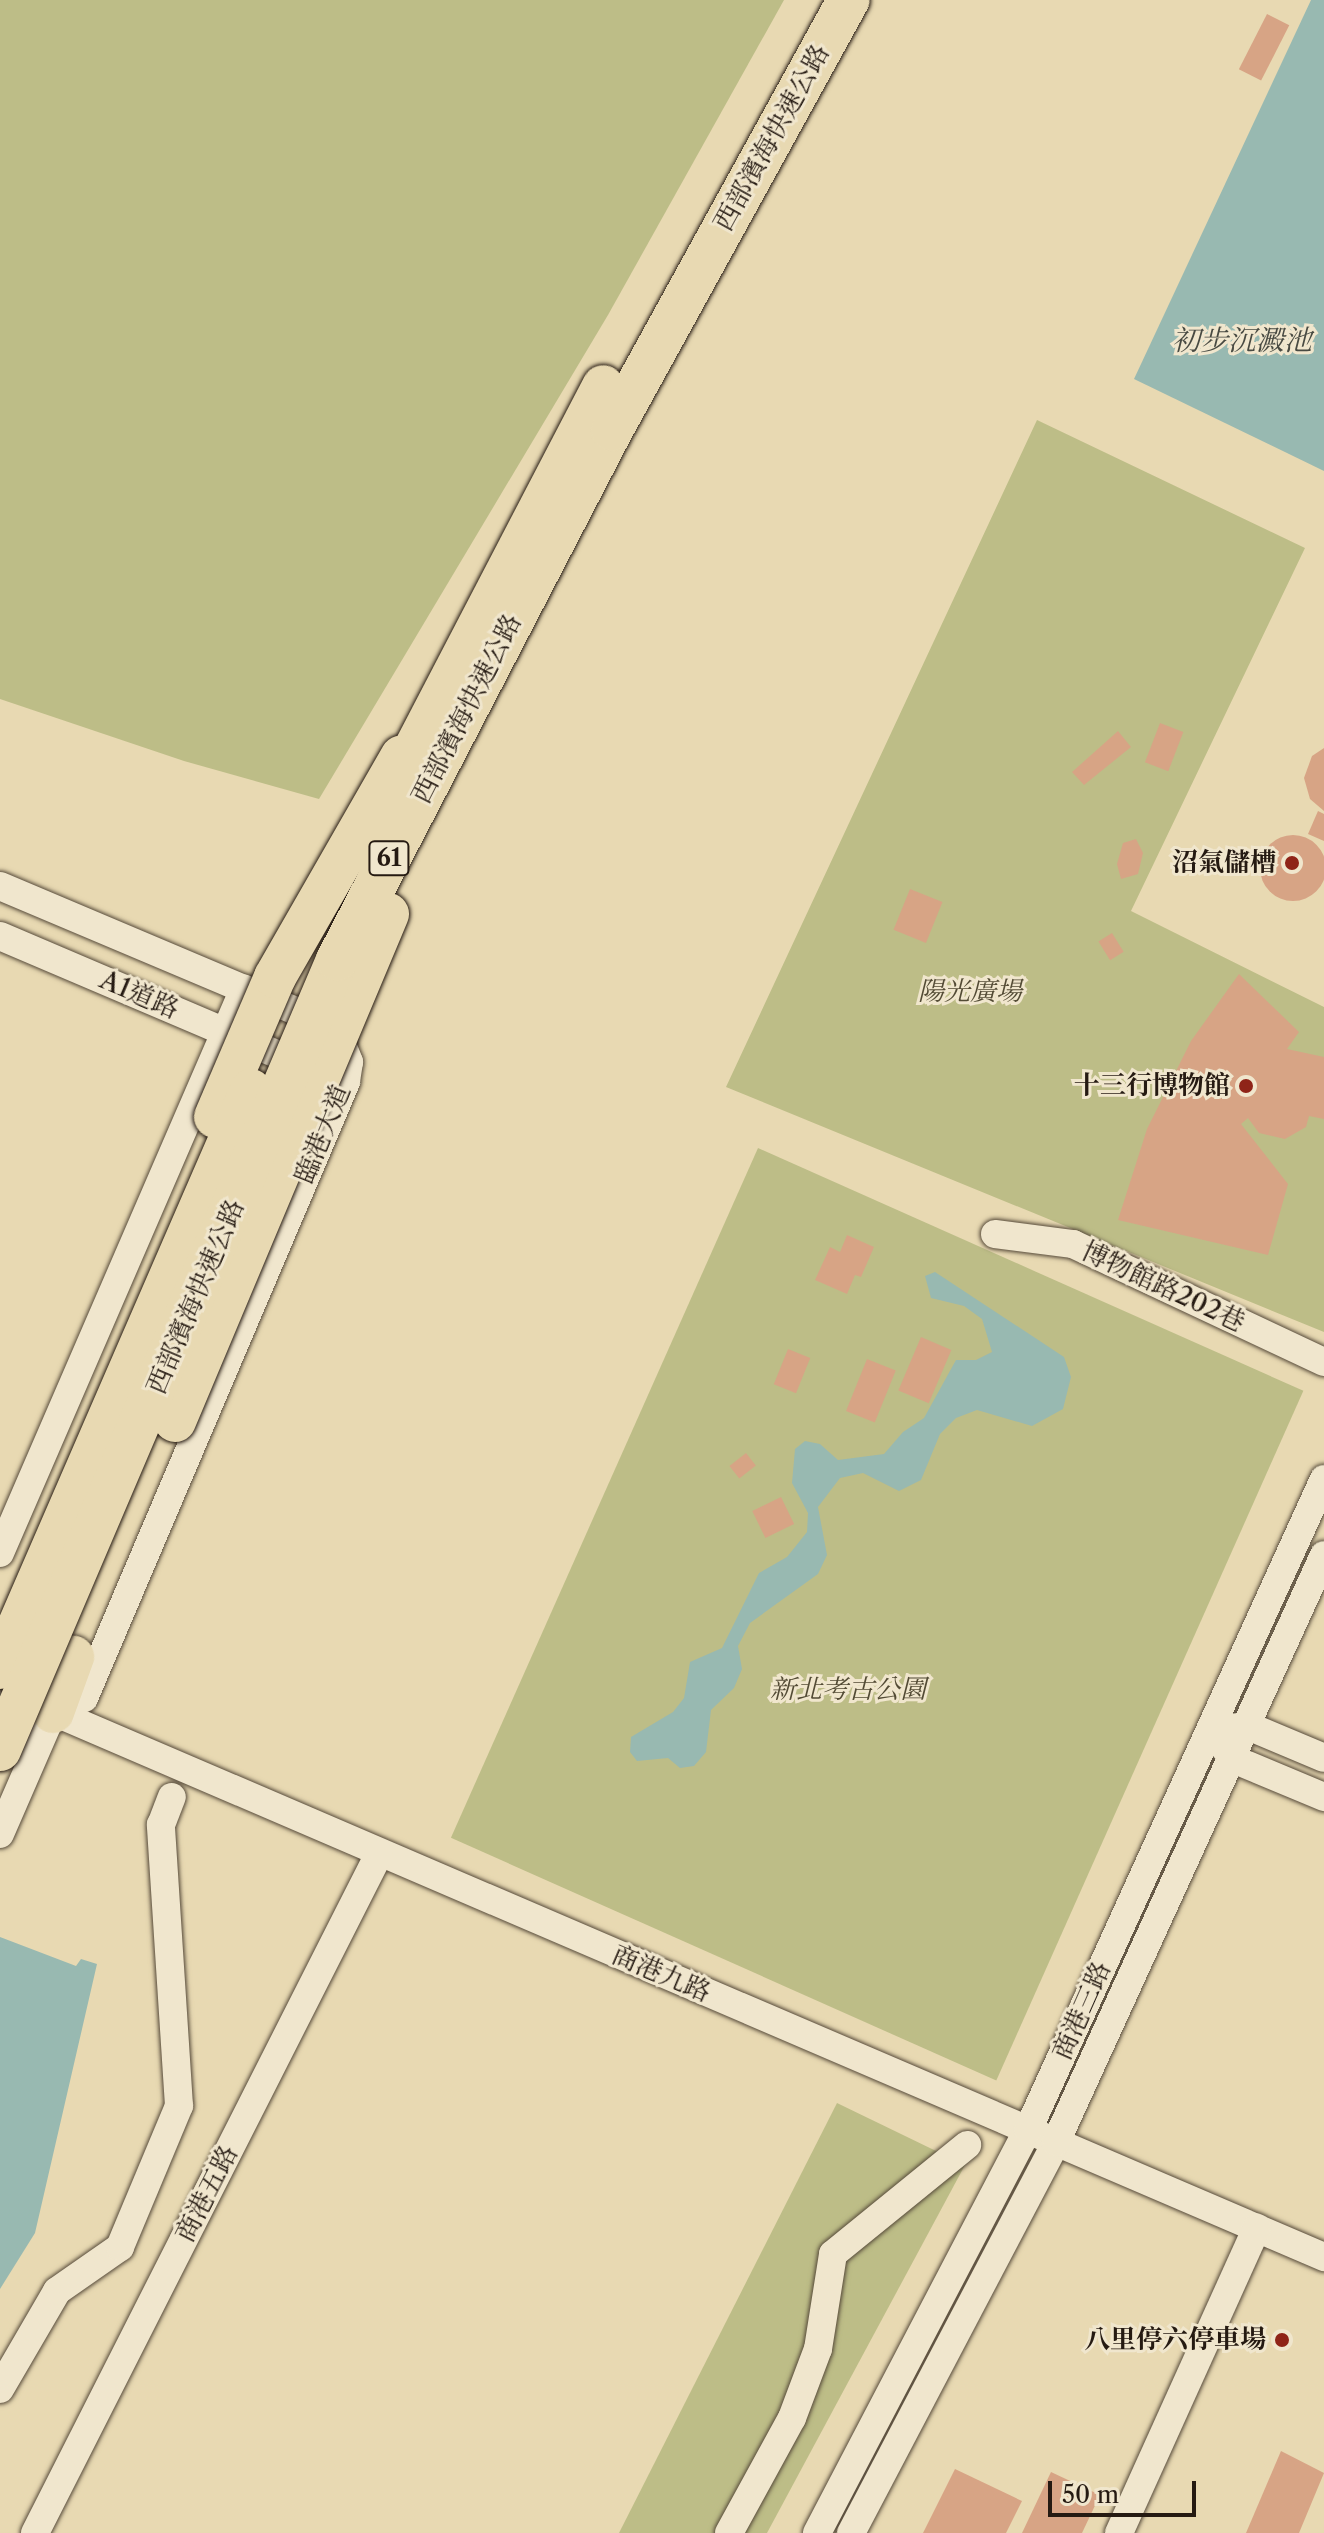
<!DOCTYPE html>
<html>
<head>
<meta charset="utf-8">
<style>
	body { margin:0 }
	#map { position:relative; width:1324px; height:2533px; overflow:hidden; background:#e8d9b2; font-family:"Libre Caslon Text","Noto Serif TC",serif }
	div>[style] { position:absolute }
	.green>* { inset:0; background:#bdbd87; transform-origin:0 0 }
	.water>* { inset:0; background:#98b9b1 }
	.building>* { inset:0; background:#d7a485; transform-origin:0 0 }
	.round { border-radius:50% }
	.roads { filter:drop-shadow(0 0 2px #564a3a) drop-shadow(0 0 2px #564a3a) }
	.minor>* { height:28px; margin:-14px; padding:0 14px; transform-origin:14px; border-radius:14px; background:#f0e6cd }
	.highway>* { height:42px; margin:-21px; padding:0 21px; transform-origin:21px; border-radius:21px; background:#e8d9b2 }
	.bridges { filter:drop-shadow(0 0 2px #251a12) drop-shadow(0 0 2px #251a12) }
	.highway-bridge>* { height:42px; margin:-21px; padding:0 21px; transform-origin:21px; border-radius:21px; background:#e8d9b2 }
	.dots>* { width:22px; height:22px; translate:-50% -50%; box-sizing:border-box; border:4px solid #f0e6cd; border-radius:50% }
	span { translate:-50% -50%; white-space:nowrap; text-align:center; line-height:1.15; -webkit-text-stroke:6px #f0e6cd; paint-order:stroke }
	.shield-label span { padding:2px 6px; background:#f0e6cd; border:2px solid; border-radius:6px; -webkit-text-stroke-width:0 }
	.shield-label { font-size:24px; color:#251a12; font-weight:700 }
	.street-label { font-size:26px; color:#251a12 }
	.poi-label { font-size:26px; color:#251a12; font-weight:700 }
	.right { translate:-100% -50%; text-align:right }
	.park-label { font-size:26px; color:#534b35; font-style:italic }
	.water-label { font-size:28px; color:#484a42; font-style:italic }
	.scale { position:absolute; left:1048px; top:2481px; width:148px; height:36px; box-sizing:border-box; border:4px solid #251a12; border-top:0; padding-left:10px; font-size:24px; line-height:28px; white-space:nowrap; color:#251a12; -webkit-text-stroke:6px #f0e6cd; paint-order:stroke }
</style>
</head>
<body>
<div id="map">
	<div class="green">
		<div style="clip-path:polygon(0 0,784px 0,608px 315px,319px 799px,184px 761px,0 699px)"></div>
		<div style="clip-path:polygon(1037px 420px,1305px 548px,1131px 911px,1324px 1007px,1324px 1332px,726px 1087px)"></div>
		<div style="left:758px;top:1148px;width:597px;height:755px;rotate:24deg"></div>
		<div style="clip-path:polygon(837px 2103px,965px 2165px,767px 2533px,619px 2533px)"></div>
	</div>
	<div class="water">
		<div style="clip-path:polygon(1311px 0,1324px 0,1324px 471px,1134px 379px)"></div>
		<div style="clip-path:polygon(935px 1272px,1064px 1357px,1071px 1377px,1063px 1409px,1032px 1426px,977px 1410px,956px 1418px,940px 1434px,921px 1480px,899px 1491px,863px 1473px,840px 1478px,818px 1507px,827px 1555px,818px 1574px,750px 1623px,738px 1646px,742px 1669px,734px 1688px,711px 1710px,706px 1752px,694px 1766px,680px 1768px,668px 1758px,637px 1761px,630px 1752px,631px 1737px,673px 1712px,684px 1698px,690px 1662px,722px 1648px,759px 1573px,787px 1557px,807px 1532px,808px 1513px,792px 1483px,795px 1449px,805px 1441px,820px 1444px,838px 1460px,884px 1454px,903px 1432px,924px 1418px,956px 1360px,976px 1360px,992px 1352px,982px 1319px,964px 1306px,931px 1298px,925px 1276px)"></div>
		<div style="clip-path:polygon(0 1937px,76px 1966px,81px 1959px,97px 1964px,35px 2233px,0 2289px)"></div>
	</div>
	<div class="building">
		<div style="left:1267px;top:14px;width:25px;height:62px;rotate:27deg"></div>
		<div style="left:1160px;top:723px;width:25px;height:42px;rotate:21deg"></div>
		<div style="clip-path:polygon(1118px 731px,1131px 747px,1084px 785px,1072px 772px)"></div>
		<div style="clip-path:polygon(1324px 748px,1324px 811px,1310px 799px,1304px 778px,1312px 756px)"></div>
		<div style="clip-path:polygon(1318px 811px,1324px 814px,1324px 841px,1308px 834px)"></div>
		<div class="round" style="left:1260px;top:835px;width:66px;height:66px"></div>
		<div style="clip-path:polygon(1136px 839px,1143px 853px,1138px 874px,1121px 879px,1117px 864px,1123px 843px)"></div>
		<div style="left:910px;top:889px;width:35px;height:44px;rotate:22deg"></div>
		<div style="left:1112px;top:933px;width:22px;height:16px;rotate:58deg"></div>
		<div style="clip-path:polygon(1239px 974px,1299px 1032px,1287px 1049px,1324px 1057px,1324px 1119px,1309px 1116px,1306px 1127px,1285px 1139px,1259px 1133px,1248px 1118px,1241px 1124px,1288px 1184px,1268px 1255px,1118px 1220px,1147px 1129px,1191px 1041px)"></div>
		<div style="clip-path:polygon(847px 1235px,874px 1247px,861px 1277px,855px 1275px,847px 1294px,815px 1280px,830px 1247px,840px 1252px)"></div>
		<div style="left:921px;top:1337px;width:33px;height:58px;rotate:23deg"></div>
		<div style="left:788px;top:1349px;width:24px;height:38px;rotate:22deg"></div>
		<div style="left:867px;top:1359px;width:31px;height:56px;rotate:22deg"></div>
		<div style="left:746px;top:1453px;width:16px;height:21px;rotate:52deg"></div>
		<div style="left:781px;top:1497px;width:30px;height:32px;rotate:64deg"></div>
		<div style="clip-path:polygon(1281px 2451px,1324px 2473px,1299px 2533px,1246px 2533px)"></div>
		<div style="clip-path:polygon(955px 2469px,1022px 2501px,1006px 2533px,923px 2533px)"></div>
		<div style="clip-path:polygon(1051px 2472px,1100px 2495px,1082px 2533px,1022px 2533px)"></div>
	</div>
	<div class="roads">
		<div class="minor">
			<div style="left:0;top:886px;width:344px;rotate:22.9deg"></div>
			<div style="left:317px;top:1020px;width:28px;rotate:38deg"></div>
			<div style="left:339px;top:1037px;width:27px;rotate:68deg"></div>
			<div style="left:349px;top:1062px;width:20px;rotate:99deg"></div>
			<div style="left:346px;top:1082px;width:669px;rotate:113.04deg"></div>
			<div style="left:84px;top:1698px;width:34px;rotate:156deg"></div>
			<div style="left:53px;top:1712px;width:133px;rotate:113.5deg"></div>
			<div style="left:0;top:936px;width:301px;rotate:23.1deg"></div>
			<div style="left:995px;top:1234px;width:79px;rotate:7.3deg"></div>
			<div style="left:1073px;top:1244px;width:277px;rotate:25.2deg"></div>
			<div style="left:0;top:1553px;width:615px;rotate:-66.61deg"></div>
			<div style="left:0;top:1689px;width:1441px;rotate:23.22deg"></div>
			<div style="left:1231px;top:1728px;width:17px;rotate:-7deg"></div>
			<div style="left:1248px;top:1726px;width:82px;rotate:22.8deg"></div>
			<div style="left:1223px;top:1746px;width:16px;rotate:52deg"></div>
			<div style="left:1233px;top:1759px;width:99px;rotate:22.7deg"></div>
			<div style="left:0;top:2389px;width:113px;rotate:-59.8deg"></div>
			<div style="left:57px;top:2291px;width:77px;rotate:-34.9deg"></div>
			<div style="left:120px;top:2247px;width:153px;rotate:-67.3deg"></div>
			<div style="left:179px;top:2106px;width:282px;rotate:-93.7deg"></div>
			<div style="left:161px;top:1825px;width:30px;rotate:-69deg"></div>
			<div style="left:35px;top:2533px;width:761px;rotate:-63.13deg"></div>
			<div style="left:729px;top:2533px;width:131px;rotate:-61.3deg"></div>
			<div style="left:792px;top:2418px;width:74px;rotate:-69.4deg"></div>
			<div style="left:818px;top:2349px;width:96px;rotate:-81deg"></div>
			<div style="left:833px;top:2254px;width:173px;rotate:-39.1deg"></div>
			<div style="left:817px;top:2533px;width:455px;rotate:-62.4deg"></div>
			<div style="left:1028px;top:2130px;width:715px;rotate:-65.55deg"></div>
			<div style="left:851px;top:2533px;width:441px;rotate:-62.3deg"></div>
			<div style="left:1056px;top:2142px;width:645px;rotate:-65.46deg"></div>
			<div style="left:1119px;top:2533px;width:335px;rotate:-65.7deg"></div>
		</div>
		<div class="highway">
			<div style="left:53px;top:1712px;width:59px;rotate:-70deg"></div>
		</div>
	</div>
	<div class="bridges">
		<div class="highway-bridge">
			<div style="left:394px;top:788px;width:453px;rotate:-62.5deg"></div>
			<div style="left:215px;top:1117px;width:152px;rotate:-66.8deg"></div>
			<div style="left:275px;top:977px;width:254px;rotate:-60.2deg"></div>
			<div style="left:175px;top:1421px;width:550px;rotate:-67.21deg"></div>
			<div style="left:0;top:1668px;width:630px;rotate:-66.53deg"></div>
			<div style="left:0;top:1750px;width:859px;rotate:-66.9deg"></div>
			<div style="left:337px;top:960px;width:597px;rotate:-62.58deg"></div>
			<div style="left:612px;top:430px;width:491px;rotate:-61.2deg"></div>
		</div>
	</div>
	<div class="dots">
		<div style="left:1292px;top:863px;background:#8f2418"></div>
		<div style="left:1246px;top:1086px;background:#8f2418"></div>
		<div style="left:1282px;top:2340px;background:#8f2418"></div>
	</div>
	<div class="shield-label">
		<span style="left:389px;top:858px">61</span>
	</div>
	<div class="street-label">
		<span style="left:772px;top:138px;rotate:-61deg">西部濱海快速公路</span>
		<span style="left:467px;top:709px;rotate:-63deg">西部濱海快速公路</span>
		<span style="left:139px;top:995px;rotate:23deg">A1道路</span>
		<span style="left:323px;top:1134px;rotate:-68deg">臨港大道</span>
		<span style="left:1163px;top:1287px;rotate:25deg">博物館路202巷</span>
		<span style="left:196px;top:1297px;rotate:-67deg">西部濱海快速公路</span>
		<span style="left:661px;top:1974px;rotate:23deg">商港九路</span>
		<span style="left:1082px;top:2011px;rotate:-66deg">商港三路</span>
		<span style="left:207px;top:2194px;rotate:-63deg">商港五路</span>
	</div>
	<div class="poi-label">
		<span class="right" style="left:1276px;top:863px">沼氣儲槽</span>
		<span class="right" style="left:1230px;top:1086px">十三行博物館</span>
		<span class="right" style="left:1266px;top:2340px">八里停六停車場</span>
	</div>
	<div class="park-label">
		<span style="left:970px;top:992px">陽光廣場</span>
		<span style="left:848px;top:1690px">新北考古公園</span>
	</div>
	<div class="water-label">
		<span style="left:1242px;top:340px">初步沉澱池</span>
	</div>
	<div class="scale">50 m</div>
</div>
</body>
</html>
